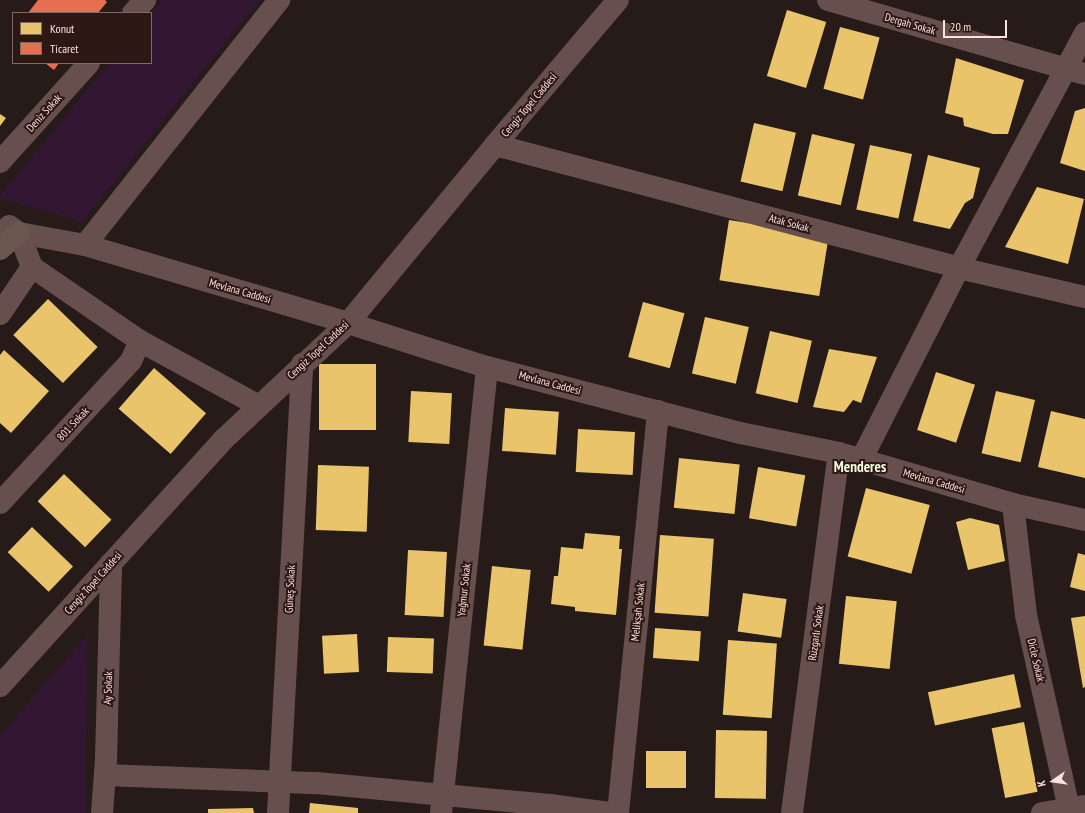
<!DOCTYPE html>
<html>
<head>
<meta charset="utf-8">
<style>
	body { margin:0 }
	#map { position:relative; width:1085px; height:813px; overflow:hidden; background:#261b19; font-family:"PT Sans Narrow",sans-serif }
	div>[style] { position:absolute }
	.green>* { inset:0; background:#331732 }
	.homes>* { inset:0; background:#e9c46a; transform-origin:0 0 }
	.shops>* { inset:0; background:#e76f51 }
	.minor>* { height:22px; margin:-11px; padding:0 11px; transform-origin:11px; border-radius:11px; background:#674f4e }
	.major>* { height:22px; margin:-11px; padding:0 11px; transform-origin:11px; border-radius:11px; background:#6b574f }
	span { translate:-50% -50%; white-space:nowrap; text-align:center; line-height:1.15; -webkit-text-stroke:4px #2c1713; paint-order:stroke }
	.street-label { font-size:11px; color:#fee2df }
	.district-label { font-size:15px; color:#f4fee1; font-weight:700 }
	.legend { position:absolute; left:12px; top:12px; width:140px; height:52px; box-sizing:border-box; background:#2c1713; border:1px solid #806865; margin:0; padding:5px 7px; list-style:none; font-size:12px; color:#fee2df }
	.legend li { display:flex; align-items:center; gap:8px; height:20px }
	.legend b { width:20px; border:1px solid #806865 }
	.north { position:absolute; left:1033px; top:761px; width:40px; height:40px; -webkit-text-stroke:3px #2c1713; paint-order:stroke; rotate:257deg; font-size:11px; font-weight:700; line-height:16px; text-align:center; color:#fee2df }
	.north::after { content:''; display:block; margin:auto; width:14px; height:18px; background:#fee2df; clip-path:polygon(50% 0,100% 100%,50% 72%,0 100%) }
	.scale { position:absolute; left:943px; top:20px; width:64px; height:18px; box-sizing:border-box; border:2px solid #fee2df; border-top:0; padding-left:5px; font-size:12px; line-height:14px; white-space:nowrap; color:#fee2df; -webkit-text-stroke:3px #2c1713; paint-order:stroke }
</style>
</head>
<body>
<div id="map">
	<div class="green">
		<div style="clip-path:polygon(163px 0,259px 0,82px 222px,0 198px,0 195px,110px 63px,151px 63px,151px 14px)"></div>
		<div style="clip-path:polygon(88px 634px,85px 813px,0 813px,0 735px)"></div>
	</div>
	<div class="homes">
		<div style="left:787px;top:10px;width:41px;height:69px;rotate:17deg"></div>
		<div style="left:840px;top:27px;width:41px;height:64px;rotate:15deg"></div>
		<div style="clip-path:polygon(956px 58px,1024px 80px,1008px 134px,993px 134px,964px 126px,963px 118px,945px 113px)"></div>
		<div style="clip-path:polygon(1085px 108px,1085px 171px,1060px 163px,1075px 111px)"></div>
		<div style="clip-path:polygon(0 114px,6px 118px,0 126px)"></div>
		<div style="left:754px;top:123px;width:43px;height:60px;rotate:13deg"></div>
		<div style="left:812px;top:134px;width:44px;height:63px;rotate:13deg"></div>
		<div style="left:870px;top:145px;width:43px;height:66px;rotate:12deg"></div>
		<div style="clip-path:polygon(928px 155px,980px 168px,973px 198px,965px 203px,950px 229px,913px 221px)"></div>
		<div style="clip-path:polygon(1037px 187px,1084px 199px,1068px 264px,1005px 247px)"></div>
		<div style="left:729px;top:220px;width:101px;height:61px;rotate:9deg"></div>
		<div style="left:48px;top:299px;width:69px;height:50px;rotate:44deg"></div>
		<div style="left:643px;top:302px;width:43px;height:57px;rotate:15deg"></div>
		<div style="left:705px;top:317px;width:45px;height:58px;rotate:13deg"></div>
		<div style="left:770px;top:331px;width:43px;height:64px;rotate:13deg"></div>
		<div style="clip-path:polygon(829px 349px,877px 357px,861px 403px,853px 400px,844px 412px,813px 407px)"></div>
		<div style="clip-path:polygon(4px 350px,49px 391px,11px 433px,0 423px,0 355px)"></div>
		<div style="left:319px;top:364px;width:57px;height:66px"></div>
		<div style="left:154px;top:368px;width:69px;height:54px;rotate:41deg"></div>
		<div style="left:936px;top:372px;width:41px;height:61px;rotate:18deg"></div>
		<div style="left:411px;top:391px;width:41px;height:51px;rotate:3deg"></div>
		<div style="left:996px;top:391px;width:40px;height:64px;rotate:13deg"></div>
		<div style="left:505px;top:408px;width:54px;height:43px;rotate:4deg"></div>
		<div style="clip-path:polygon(1051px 411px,1085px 419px,1085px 478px,1038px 467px)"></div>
		<div style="left:578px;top:429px;width:57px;height:43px;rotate:3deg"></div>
		<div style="left:679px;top:458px;width:61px;height:50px;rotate:6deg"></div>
		<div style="left:318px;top:465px;width:51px;height:65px;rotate:2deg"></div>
		<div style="left:758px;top:467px;width:48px;height:52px;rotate:10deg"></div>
		<div style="left:64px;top:474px;width:66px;height:38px;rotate:44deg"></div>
		<div style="left:866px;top:488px;width:66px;height:71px;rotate:15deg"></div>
		<div style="clip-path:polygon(970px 518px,999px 525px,1005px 561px,968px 570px,956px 522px)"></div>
		<div style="left:32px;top:527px;width:57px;height:35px;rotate:44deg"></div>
		<div style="clip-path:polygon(585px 533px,620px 536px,619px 549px,622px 549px,616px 615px,575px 611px,575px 607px,551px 604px,554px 576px,558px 576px,561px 547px,583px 549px)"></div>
		<div style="left:660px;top:535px;width:54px;height:78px;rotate:4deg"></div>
		<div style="left:408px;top:550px;width:39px;height:65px;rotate:3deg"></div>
		<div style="clip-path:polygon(1078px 553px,1085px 555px,1085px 591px,1070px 587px)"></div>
		<div style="left:492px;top:566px;width:39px;height:80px;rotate:6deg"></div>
		<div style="left:743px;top:593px;width:44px;height:39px;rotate:8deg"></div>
		<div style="left:846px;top:596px;width:51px;height:68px;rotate:6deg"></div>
		<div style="clip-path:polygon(1085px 616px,1085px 687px,1083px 688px,1071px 618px)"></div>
		<div style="left:655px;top:628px;width:46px;height:30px;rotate:4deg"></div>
		<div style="left:357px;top:634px;width:38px;height:35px;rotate:87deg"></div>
		<div style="left:388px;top:637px;width:46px;height:35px;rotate:2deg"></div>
		<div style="left:728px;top:640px;width:49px;height:75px;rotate:4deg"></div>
		<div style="left:1014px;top:674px;width:34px;height:88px;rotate:78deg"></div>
		<div style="left:1024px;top:722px;width:71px;height:33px;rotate:79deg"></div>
		<div style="left:716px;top:730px;width:51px;height:68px;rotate:1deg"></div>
		<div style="left:646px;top:751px;width:40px;height:37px"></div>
		<div style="clip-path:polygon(310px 803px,358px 808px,358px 813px,309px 813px)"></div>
		<div style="clip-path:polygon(253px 808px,254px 813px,208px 813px,208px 809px)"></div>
	</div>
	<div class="shops">
		<div style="clip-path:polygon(38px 0,105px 0,107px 2px,98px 13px,28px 13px)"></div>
		<div style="clip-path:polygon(45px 63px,59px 63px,54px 70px)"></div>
	</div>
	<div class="minor">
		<div style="left:828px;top:0;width:267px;rotate:16.1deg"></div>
		<div style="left:133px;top:13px;width:18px;rotate:-47deg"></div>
		<div style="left:495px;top:145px;width:480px;rotate:14.8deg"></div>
		<div style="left:959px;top:268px;width:129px;rotate:13deg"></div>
		<div style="left:0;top:162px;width:133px;rotate:-48deg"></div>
		<div style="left:0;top:232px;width:19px;rotate:3deg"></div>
		<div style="left:19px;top:233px;width:67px;rotate:10.3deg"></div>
		<div style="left:85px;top:245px;width:274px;rotate:16.5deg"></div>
		<div style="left:348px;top:323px;width:146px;rotate:17.6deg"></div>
		<div style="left:487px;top:367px;width:261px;rotate:14.6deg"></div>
		<div style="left:740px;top:433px;width:101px;rotate:11.4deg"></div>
		<div style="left:839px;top:453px;width:181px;rotate:16.3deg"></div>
		<div style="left:1013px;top:504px;width:74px;rotate:12.5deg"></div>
		<div style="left:85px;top:245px;width:313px;rotate:-51.6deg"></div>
		<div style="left:32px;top:267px;width:131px;rotate:34.4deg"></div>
		<div style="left:140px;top:341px;width:136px;rotate:28.6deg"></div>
		<div style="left:0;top:314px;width:57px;rotate:-55.8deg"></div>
		<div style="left:32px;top:267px;width:36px;rotate:-111deg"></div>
		<div style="left:19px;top:233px;width:12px;rotate:-145deg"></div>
		<div style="left:861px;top:460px;width:216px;rotate:-63deg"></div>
		<div style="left:959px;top:268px;width:267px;rotate:-61.8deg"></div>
		<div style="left:0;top:503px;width:193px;rotate:-47.3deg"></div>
		<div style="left:131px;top:361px;width:22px;rotate:-66deg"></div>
		<div style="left:1013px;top:504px;width:112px;rotate:83.3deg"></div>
		<div style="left:1026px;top:615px;width:203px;rotate:77.5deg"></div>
		<div style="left:0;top:686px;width:332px;rotate:-47.8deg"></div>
		<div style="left:223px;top:440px;width:171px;rotate:-43.1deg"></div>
		<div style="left:348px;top:323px;width:231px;rotate:-50.4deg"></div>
		<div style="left:495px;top:145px;width:190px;rotate:-49.7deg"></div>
		<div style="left:105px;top:775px;width:212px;rotate:2.2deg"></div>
		<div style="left:317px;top:783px;width:234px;rotate:5.4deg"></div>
		<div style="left:550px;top:805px;width:62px;rotate:7.5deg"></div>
		<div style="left:102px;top:813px;width:53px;rotate:-85.7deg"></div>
		<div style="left:106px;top:760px;width:197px;rotate:-88.5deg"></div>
		<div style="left:278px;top:813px;width:450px;rotate:-86.9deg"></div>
		<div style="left:441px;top:813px;width:448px;rotate:-84.1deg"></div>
		<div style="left:618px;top:813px;width:404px;rotate:-84.3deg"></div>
		<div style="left:792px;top:813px;width:363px;rotate:-82.6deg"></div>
		<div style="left:1042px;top:813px;width:44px;rotate:-9.2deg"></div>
	</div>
	<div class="major">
		<div style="left:0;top:249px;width:25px;rotate:-40deg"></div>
	</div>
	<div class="street-label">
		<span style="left:910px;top:24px;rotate:16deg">Dergah Sokak</span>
		<span style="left:529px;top:105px;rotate:-50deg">Cengiz Topel Caddesi</span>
		<span style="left:44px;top:113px;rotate:-48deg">Deniz Sokak</span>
		<span style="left:789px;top:223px;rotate:15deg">Atak Sokak</span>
		<span style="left:240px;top:291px;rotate:16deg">Mevlana Caddesi</span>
		<span style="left:318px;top:350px;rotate:-43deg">Cengiz Topel Caddesi</span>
		<span style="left:550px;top:383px;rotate:15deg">Mevlana Caddesi</span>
		<span style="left:73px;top:424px;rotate:-47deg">801. Sokak</span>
		<span style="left:934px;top:481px;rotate:16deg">Mevlana Caddesi</span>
		<span style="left:93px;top:583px;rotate:-48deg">Cengiz Topel Caddesi</span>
		<span style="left:290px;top:589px;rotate:-87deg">Güneş Sokak</span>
		<span style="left:464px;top:590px;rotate:-84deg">Yağmur Sokak</span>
		<span style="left:638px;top:612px;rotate:-84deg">Melikşah Sokak</span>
		<span style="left:816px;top:633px;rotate:-82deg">Rüzgarlı Sokak</span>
		<span style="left:1036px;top:660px;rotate:77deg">Dicle Sokak</span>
		<span style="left:108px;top:688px;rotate:-88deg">Ay Sokak</span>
	</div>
	<div class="district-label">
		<span style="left:860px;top:467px">Menderes</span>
	</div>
	<ul class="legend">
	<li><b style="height:11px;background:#e9c46a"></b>Konut</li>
	<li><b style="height:11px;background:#e76f51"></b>Ticaret</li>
	</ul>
	<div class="north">K</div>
	<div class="scale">20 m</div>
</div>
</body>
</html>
